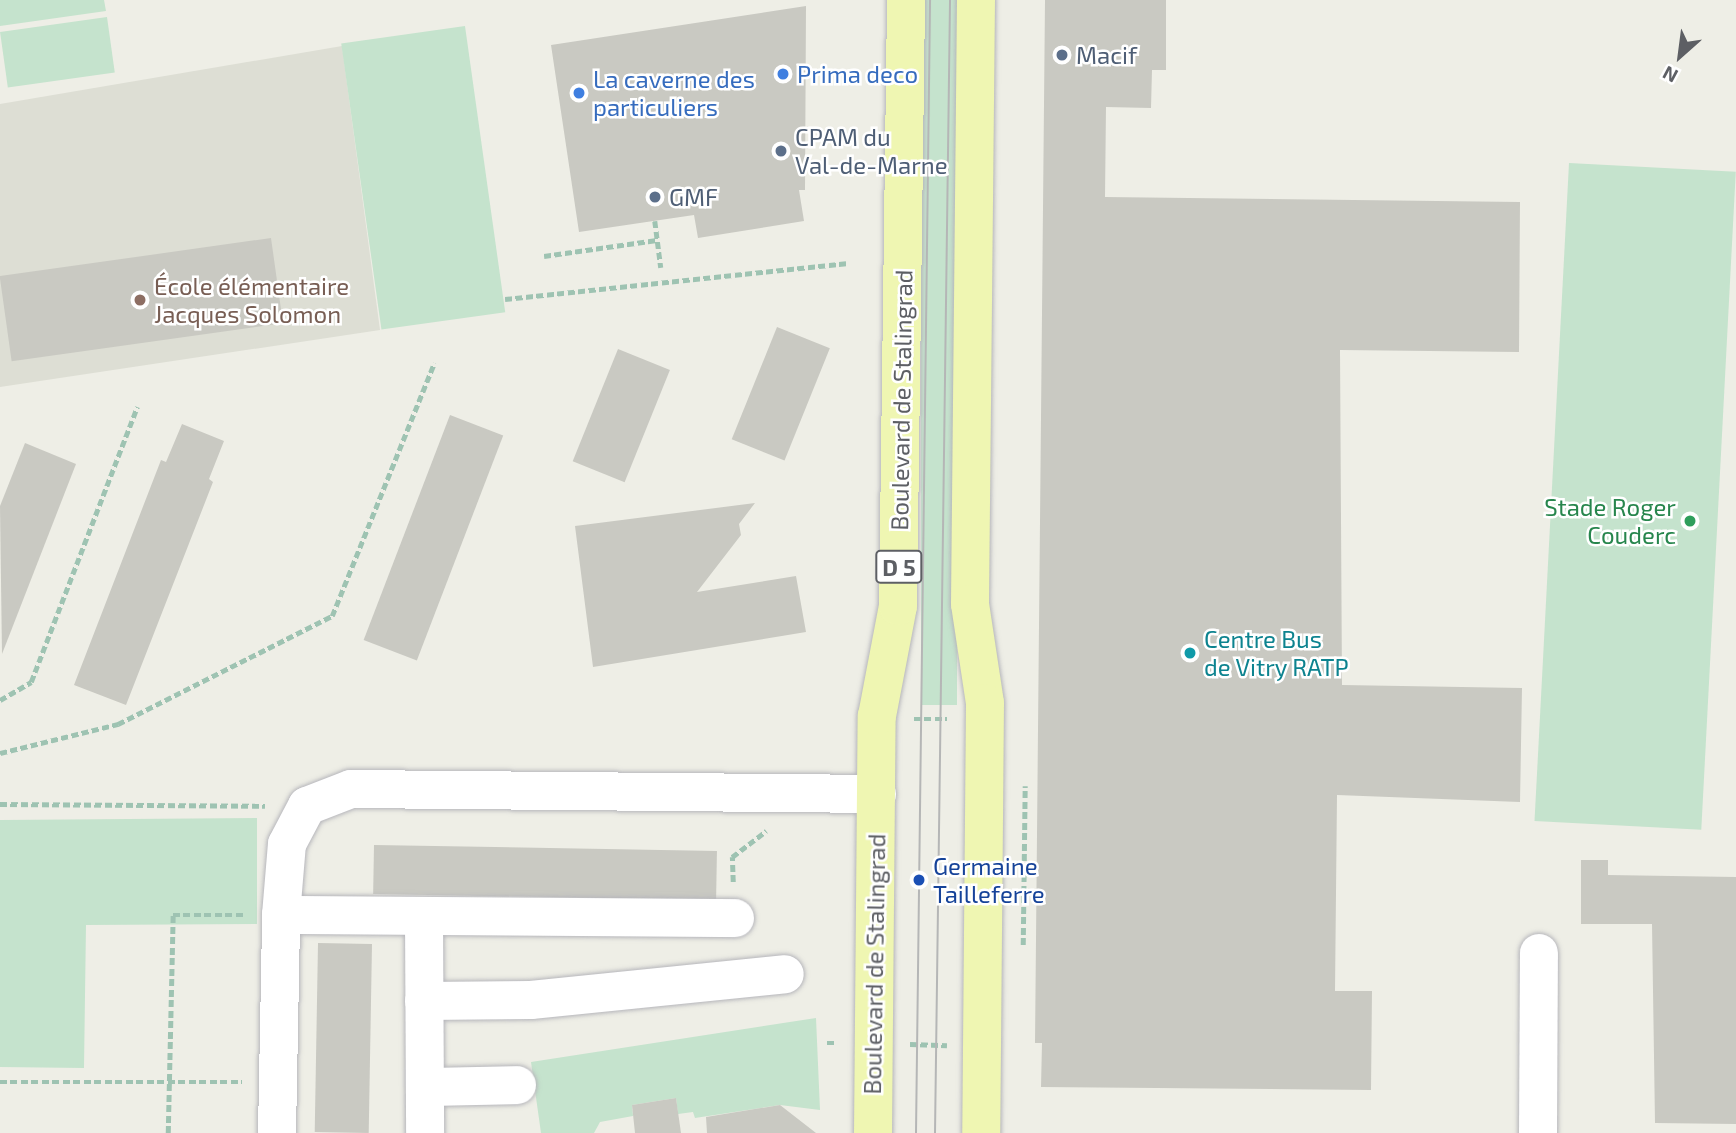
<!DOCTYPE html>
<html>
<head>
<meta charset="utf-8">
<style>
	body { margin:0 }
	#map { position:relative; width:1736px; height:1133px; overflow:hidden; background:#eeeee6; font-family:"Exo 2",sans-serif }
	div>[style] { position:absolute }
	.education>* { inset:0; background:#ddded4 }
	.green>* { inset:0; background:#c5e3cd; transform-origin:0 0 }
	.building>* { inset:0; background:#c9c9c2; transform-origin:0 0 }
	.path>* { height:4.5px; margin-top:-2.25px; transform-origin:0; background:repeating-linear-gradient(90deg,#9ec3b2 0 7px,transparent 0 10.5px) }
	.roads { filter:drop-shadow(0 0 2px #b6b6bb) drop-shadow(0 0 2px #b6b6bb) }
	.minor>* { height:38px; margin:-19px; padding:0 19px; transform-origin:19px; border-radius:19px; background:#fff }
	.major>* { height:38px; margin:-19px; padding:0 19px; transform-origin:19px; border-radius:19px; background:#eff6b2 }
	.tram>* { height:2px; margin:-1px; padding:0 1px; transform-origin:1px; border-radius:1px; background:#b5b6b6 }
	.dots>* { width:19px; height:19px; translate:-50% -50%; box-sizing:border-box; border:4px solid #fff; border-radius:50% }
	span { translate:-50% -50%; white-space:nowrap; text-align:center; line-height:1.15; -webkit-text-stroke:5px #fff; paint-order:stroke }
	.shield-label span { padding:2px 5px; background:#fff; border:2px solid; border-radius:5px; -webkit-text-stroke-width:0 }
	.shield-label { font-size:23px; color:#5d5f64; font-weight:700 }
	.service-label { font-size:24px; color:#4e5e75 }
	.left { translate:0 -50%; text-align:left }
	.shop-label { font-size:24px; color:#366cbe }
	.education-label { font-size:24px; color:#785e54 }
	.street-label { font-size:24px; color:#5d5f64 }
	.leisure-label { font-size:24px; color:#27864d }
	.right { translate:-100% -50%; text-align:right }
	.culture-label { font-size:24px; color:#0d838f }
	.transit-label { font-size:24px; color:#164399 }
	.north { position:absolute; left:1645px; top:21px; width:70px; height:70px; -webkit-text-stroke:5px #fff; paint-order:stroke; rotate:208deg; font-size:19px; font-weight:700; line-height:28px; text-align:center; color:#5d5f64 }
	.north::after { content:''; display:block; margin:auto; width:24px; height:32px; background:#5d5f64; clip-path:polygon(50% 0,100% 100%,50% 72%,0 100%) }
</style>
</head>
<body>
<div id="map">
	<div class="education">
		<div style="clip-path:polygon(342px 46px,380px 330px,0 387px,0 104px)"></div>
	</div>
	<div class="green">
		<div style="clip-path:polygon(0 0,104px 0,106px 11px,0 26px)"></div>
		<div style="left:921px;top:0;width:36px;height:705px"></div>
		<div style="left:107px;top:17px;width:56px;height:108px;rotate:82deg"></div>
		<div style="left:465px;top:26px;width:289px;height:125px;rotate:82deg"></div>
		<div style="left:1569px;top:163px;width:167px;height:659px;rotate:3deg"></div>
		<div style="clip-path:polygon(257px 818px,257px 924px,86px 925px,84px 1068px,0 1067px,0 820px)"></div>
		<div style="clip-path:polygon(816px 1018px,820px 1110px,780px 1105px,695px 1118px,693px 1112px,678px 1114px,676px 1098px,632px 1105px,633px 1116px,600px 1122px,594px 1133px,541px 1133px,531px 1062px)"></div>
	</div>
	<div class="building">
		<div style="clip-path:polygon(1045px 0,1166px 0,1166px 70px,1152px 70px,1151px 108px,1106px 107px,1105px 197px,1520px 202px,1519px 352px,1340px 350px,1342px 685px,1522px 688px,1520px 802px,1337px 795px,1335px 991px,1372px 991px,1371px 1090px,1041px 1087px,1042px 1043px,1035px 1043px)"></div>
		<div style="clip-path:polygon(806px 6px,805px 190px,799px 190px,804px 221px,698px 238px,694px 215px,579px 232px,551px 45px)"></div>
		<div style="left:271px;top:238px;width:86px;height:274px;rotate:82deg"></div>
		<div style="left:777px;top:327px;width:57px;height:121px;rotate:22deg"></div>
		<div style="left:618px;top:349px;width:56px;height:121px;rotate:22deg"></div>
		<div style="left:450px;top:415px;width:57px;height:241px;rotate:21deg"></div>
		<div style="clip-path:polygon(182px 424px,224px 441px,209px 479px,213px 482px,126px 705px,74px 685px,161px 460px,166px 462px)"></div>
		<div style="clip-path:polygon(25px 443px,76px 464px,2px 654px,0 506px)"></div>
		<div style="clip-path:polygon(755px 503px,739px 524px,741px 535px,697px 592px,796px 576px,806px 632px,593px 667px,575px 526px)"></div>
		<div style="left:374px;top:845px;width:343px;height:49px;rotate:1deg"></div>
		<div style="clip-path:polygon(1581px 860px,1608px 860px,1608px 875px,1736px 877px,1736px 1124px,1655px 1123px,1652px 924px,1581px 924px)"></div>
		<div style="left:372px;top:944px;width:189px;height:54px;rotate:91deg"></div>
		<div style="clip-path:polygon(676px 1098px,681px 1133px,635px 1133px,632px 1105px)"></div>
		<div style="clip-path:polygon(780px 1105px,816px 1133px,707px 1133px,706px 1117px)"></div>
	</div>
	<div class="path">
		<div style="left:655px;top:221px;width:47px;rotate:82.7deg"></div>
		<div style="left:544px;top:256px;width:114px;rotate:-8.1deg"></div>
		<div style="left:505px;top:299px;width:343px;rotate:-6deg"></div>
		<div style="left:0;top:700px;width:36px;rotate:-30deg"></div>
		<div style="left:31px;top:682px;width:295px;rotate:-68.9deg"></div>
		<div style="left:914px;top:719px;width:33px"></div>
		<div style="left:0;top:753px;width:122px;rotate:-13.8deg"></div>
		<div style="left:118px;top:724px;width:240px;rotate:-26.8deg"></div>
		<div style="left:332px;top:616px;width:273px;rotate:-68deg"></div>
		<div style="left:0;top:804px;width:265px;rotate:0.4deg"></div>
		<div style="left:733px;top:882px;width:25px;rotate:-92deg"></div>
		<div style="left:732px;top:857px;width:43px;rotate:-37.4deg"></div>
		<div style="left:1023px;top:945px;width:159px;rotate:-89.3deg"></div>
		<div style="left:827px;top:1043px;width:10px"></div>
		<div style="left:910px;top:1044px;width:37px;rotate:2deg"></div>
		<div style="left:0;top:1082px;width:242px"></div>
		<div style="left:168px;top:1133px;width:218px;rotate:-88.7deg"></div>
		<div style="left:173px;top:915px;width:71px"></div>
	</div>
	<div class="roads">
		<div class="minor">
			<div style="left:281px;top:915px;width:71px;rotate:-85.2deg"></div>
			<div style="left:287px;top:844px;width:43px;rotate:-62.2deg"></div>
			<div style="left:307px;top:806px;width:47px;rotate:-21.1deg"></div>
			<div style="left:351px;top:789px;width:526px;rotate:0.54deg"></div>
			<div style="left:424px;top:918px;width:215px;rotate:89.7deg"></div>
			<div style="left:424px;top:1001px;width:107px;rotate:-0.5deg"></div>
			<div style="left:531px;top:1000px;width:255px;rotate:-5.8deg"></div>
			<div style="left:425px;top:1087px;width:92px;rotate:-1.2deg"></div>
			<div style="left:277px;top:1133px;width:218px;rotate:-88.9deg"></div>
			<div style="left:281px;top:915px;width:454px;rotate:0.4deg"></div>
			<div style="left:1538px;top:1133px;width:180px;rotate:-89.7deg"></div>
		</div>
		<div class="major">
			<div style="left:976px;top:0;width:604px;rotate:90.57deg"></div>
			<div style="left:970px;top:604px;width:100px;rotate:81.4deg"></div>
			<div style="left:985px;top:703px;width:430px;rotate:90.5deg"></div>
			<div style="left:873px;top:1133px;width:417px;rotate:-89.5deg"></div>
			<div style="left:877px;top:716px;width:112px;rotate:-79.2deg"></div>
			<div style="left:898px;top:606px;width:606px;rotate:-89.24deg"></div>
		</div>
	</div>
	<div class="tram">
		<div style="left:916px;top:1133px;width:1133px;rotate:-89.29deg"></div>
		<div style="left:935px;top:1133px;width:1133px;rotate:-89.24deg"></div>
	</div>
	<div class="dots">
		<div style="left:1062px;top:55px;background:#5c6f8a"></div>
		<div style="left:783px;top:74px;background:#3f7fe0"></div>
		<div style="left:579px;top:93px;background:#3f7fe0"></div>
		<div style="left:781px;top:151px;background:#5c6f8a"></div>
		<div style="left:655px;top:197px;background:#5c6f8a"></div>
		<div style="left:140px;top:300px;background:#8d6e63"></div>
		<div style="left:1690px;top:521px;background:#2e9e5b"></div>
		<div style="left:1190px;top:653px;background:#0f9aa8"></div>
		<div style="left:919px;top:880px;background:#1a4fb4"></div>
	</div>
	<div class="shield-label">
		<span style="left:899px;top:567px">D 5</span>
	</div>
	<div class="service-label">
		<span class="left" style="left:1076px;top:55px">Macif</span>
		<span class="left" style="left:795px;top:151px">CPAM du<br>Val-de-Marne</span>
		<span class="left" style="left:669px;top:197px">GMF</span>
	</div>
	<div class="shop-label">
		<span class="left" style="left:797px;top:74px">Prima deco</span>
		<span class="left" style="left:593px;top:93px">La caverne des<br>particuliers</span>
	</div>
	<div class="education-label">
		<span class="left" style="left:154px;top:300px">École élémentaire<br>Jacques Solomon</span>
	</div>
	<div class="street-label">
		<span style="left:901px;top:400px;rotate:-89deg">Boulevard de Stalingrad</span>
		<span style="left:874px;top:964px;rotate:-89deg">Boulevard de Stalingrad</span>
	</div>
	<div class="leisure-label">
		<span class="right" style="left:1676px;top:521px">Stade Roger<br>Couderc</span>
	</div>
	<div class="culture-label">
		<span class="left" style="left:1204px;top:653px">Centre Bus<br>de Vitry RATP</span>
	</div>
	<div class="transit-label">
		<span class="left" style="left:933px;top:880px">Germaine<br>Tailleferre</span>
	</div>
	<div class="north">N</div>
</div>
</body>
</html>
